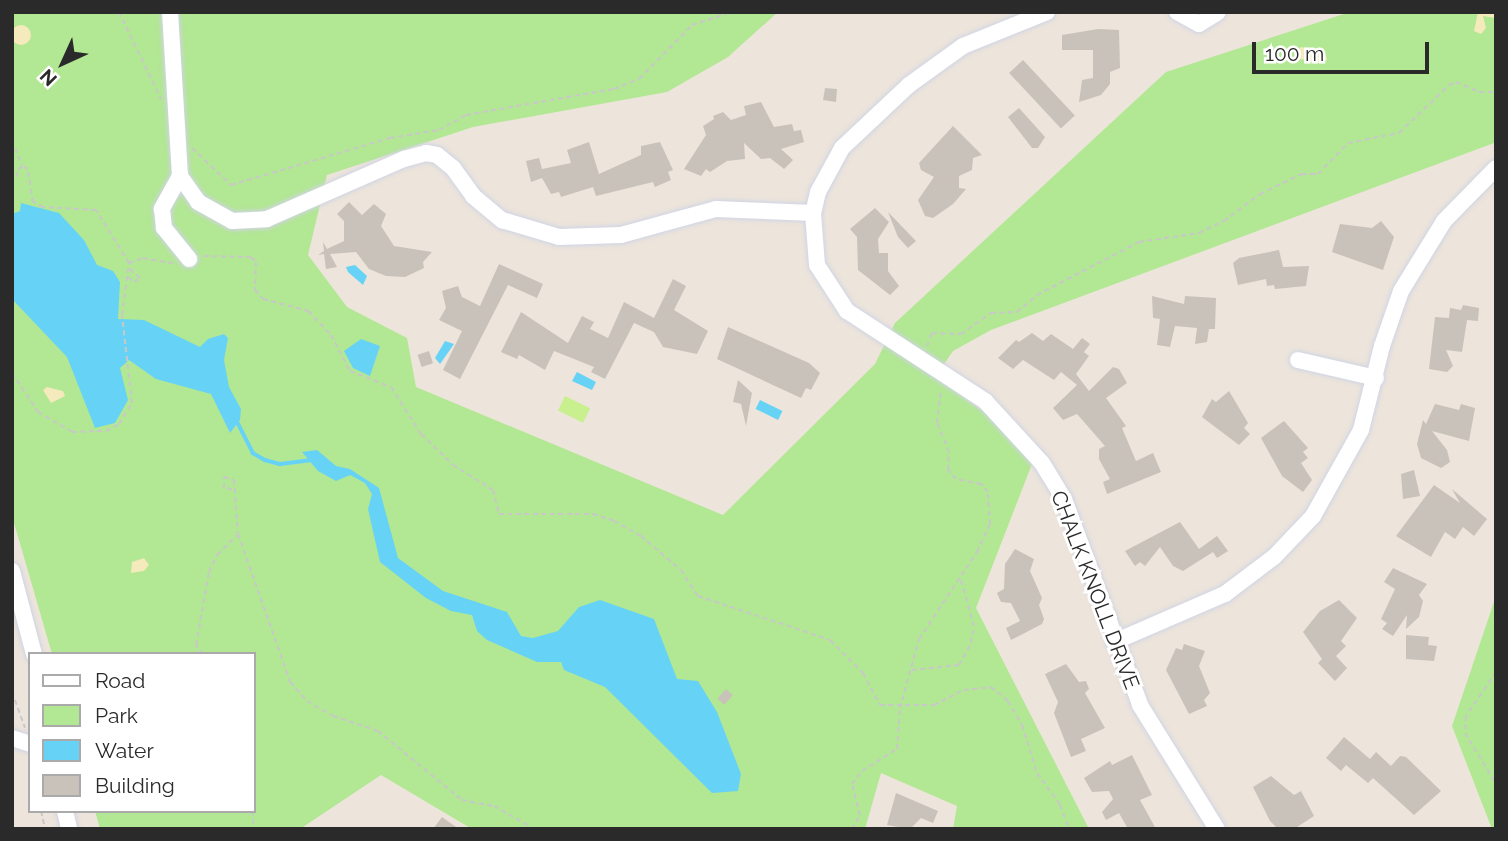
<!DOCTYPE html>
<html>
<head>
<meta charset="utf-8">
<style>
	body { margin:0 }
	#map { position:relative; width:1508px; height:841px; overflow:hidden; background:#ede5db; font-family:Raleway,sans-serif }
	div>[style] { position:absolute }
	.green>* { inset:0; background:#b2e793 }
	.sand>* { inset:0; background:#f4eabb }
	.round { border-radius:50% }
	.pitch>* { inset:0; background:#c8f08e; transform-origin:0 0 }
	.water>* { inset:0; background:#66d3f6; transform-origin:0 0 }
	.stream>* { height:3.5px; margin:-1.75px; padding:0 1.75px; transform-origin:1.75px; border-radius:1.75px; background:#66d3f6 }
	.building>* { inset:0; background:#c8c2ba; transform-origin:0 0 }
	.path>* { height:2px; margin-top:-1px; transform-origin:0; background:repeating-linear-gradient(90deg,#c8c8c8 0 5px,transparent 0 8.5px) }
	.roads { filter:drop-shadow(0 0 2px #d0d4e4) drop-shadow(0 0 2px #d0d4e4) }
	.minor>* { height:16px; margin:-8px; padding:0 8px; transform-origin:8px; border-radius:8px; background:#fff }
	span { translate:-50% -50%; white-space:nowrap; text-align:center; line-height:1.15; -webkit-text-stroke:6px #fff; paint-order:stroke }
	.street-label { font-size:21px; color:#2a2a2a }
	.frame { position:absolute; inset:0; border:14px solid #2a2a2a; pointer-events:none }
	.legend { position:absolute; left:28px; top:652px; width:228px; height:161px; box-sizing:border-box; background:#fff; border:2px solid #aaa; margin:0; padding:9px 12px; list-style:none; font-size:21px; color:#2a2a2a }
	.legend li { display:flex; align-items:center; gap:14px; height:35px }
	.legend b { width:35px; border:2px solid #aaa }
	.north { position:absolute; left:28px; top:28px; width:70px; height:70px; -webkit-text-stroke:5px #fff; paint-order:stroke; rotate:225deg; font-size:19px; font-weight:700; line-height:28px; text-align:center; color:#2a2a2a }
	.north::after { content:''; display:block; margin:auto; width:24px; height:32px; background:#2a2a2a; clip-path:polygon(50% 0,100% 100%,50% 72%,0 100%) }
	.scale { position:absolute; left:1252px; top:42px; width:177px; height:32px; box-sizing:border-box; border:4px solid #2a2a2a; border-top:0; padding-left:9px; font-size:21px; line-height:24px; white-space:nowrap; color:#2a2a2a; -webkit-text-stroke:5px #fff; paint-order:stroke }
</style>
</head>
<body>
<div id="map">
	<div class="green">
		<div style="clip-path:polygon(12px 12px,778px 12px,728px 57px,667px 92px,473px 127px,327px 175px,308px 255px,347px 307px,407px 338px,416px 387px,723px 515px,875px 364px,895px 323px,1166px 72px,1350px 12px,1496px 12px,1496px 166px,1494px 143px,991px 330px,953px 351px,944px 364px,943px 383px,994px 419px,1032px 464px,976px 608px,1089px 829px,953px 829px,957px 806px,881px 773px,865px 829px,472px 829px,381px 775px,300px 829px,100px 829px,95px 811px,254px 811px,254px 654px,52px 654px,12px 516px)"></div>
		<div style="clip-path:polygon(1496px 596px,1496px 829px,1492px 829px,1452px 726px)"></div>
	</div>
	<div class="sand">
		<div style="clip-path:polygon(1478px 12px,1496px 12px,1495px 18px,1483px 16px,1486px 28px,1481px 34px,1474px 31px)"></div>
		<div class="round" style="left:11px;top:25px;width:20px;height:20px"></div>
		<div style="clip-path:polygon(1301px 47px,1325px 52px,1327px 60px,1319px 63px,1300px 59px,1296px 52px)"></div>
		<div style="clip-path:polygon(47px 387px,63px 391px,65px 396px,51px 403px,43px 390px)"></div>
		<div style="clip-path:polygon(144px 558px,149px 565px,144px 571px,131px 573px,132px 562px)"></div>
	</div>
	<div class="pitch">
		<div style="left:565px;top:396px;width:28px;height:16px;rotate:26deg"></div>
	</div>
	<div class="water">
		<div style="clip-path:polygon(21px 203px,59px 213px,84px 240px,97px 265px,113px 271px,120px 282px,118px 319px,144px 320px,200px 347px,208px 339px,224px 334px,228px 338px,224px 360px,229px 387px,241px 409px,240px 420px,230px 433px,211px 394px,156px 379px,129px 360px,120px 368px,128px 400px,115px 423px,95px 428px,67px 357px,12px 299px,12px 214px,20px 211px)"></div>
		<div style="clip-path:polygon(355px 265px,367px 276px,363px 285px,348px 272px,346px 267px)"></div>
		<div style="clip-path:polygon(361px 339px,380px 346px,370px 376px,353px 368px,344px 351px)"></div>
		<div style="clip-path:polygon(445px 341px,454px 344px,440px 364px,435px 358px)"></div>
		<div style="clip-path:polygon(577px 372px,596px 382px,592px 390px,572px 381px)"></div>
		<div style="left:760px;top:400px;width:25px;height:10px;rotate:26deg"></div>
		<div style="clip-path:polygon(317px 450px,336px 466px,350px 469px,379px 488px,398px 558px,443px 591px,507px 612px,521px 636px,533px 638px,558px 631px,579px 607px,600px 600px,654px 619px,677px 679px,698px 681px,717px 712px,741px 774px,738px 791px,712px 793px,605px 687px,564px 670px,561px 662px,537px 662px,487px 640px,477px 631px,472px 615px,451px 611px,426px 598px,380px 562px,368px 509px,372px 494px,365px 483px,350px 475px,336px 481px,318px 471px,302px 452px)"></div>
	</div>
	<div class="stream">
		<div style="left:237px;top:421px;width:36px;rotate:63deg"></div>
		<div style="left:253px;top:453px;width:14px;rotate:30deg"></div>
		<div style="left:265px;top:460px;width:16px;rotate:15deg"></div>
		<div style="left:280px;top:464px;width:32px;rotate:-7deg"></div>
	</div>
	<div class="building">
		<div style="clip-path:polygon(1098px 29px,1119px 30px,1120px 68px,1110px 72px,1110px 84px,1101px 95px,1079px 102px,1082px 80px,1093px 78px,1093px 50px,1062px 50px,1062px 35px)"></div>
		<div style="left:1023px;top:60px;width:76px;height:19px;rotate:47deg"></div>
		<div style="clip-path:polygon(825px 88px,837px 89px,836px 102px,823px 100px)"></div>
		<div style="clip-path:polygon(761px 102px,774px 127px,792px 124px,794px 131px,801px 130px,804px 142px,781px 149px,793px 160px,784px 169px,770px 158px,761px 159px,744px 143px,745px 159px,727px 161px,710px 172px,706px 169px,701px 176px,684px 169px,706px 135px,703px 126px,714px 119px,713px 116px,723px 112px,731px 120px,746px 115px,744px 106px)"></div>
		<div style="clip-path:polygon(1019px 108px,1045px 137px,1038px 148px,1032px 148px,1008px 117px)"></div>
		<div style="clip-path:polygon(953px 126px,982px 155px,973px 158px,972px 170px,959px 176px,959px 188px,966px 189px,953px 204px,933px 218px,925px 216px,918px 200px,934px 177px,921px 170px,919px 163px)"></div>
		<div style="clip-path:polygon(589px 142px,599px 174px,641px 155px,641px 146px,660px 142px,673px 170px,668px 172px,671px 180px,655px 187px,653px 182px,596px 196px,593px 187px,561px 197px,559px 192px,551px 194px,542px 178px,531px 182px,526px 161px,539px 158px,542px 169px,571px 163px,567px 150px)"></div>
		<div style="clip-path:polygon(349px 202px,362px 215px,374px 204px,386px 214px,381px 226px,394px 246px,432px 252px,423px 262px,424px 268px,405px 277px,386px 276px,369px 269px,356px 252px,330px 254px,337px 267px,326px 269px,324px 254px,318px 255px,324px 251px,323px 242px,327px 249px,344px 241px,344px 221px,337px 214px)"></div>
		<div style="clip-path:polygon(875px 208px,889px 222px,878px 239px,879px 253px,888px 253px,888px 271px,899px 286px,890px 295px,858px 270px,857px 237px,850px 229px)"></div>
		<div style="clip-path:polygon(888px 212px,916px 241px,908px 248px,898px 237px)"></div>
		<div style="clip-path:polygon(1381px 221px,1394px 237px,1383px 270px,1332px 252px,1340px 224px,1372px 228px)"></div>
		<div style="clip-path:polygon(1279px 250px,1283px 267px,1309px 266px,1306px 286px,1275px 289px,1274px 285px,1267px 286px,1266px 279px,1238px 285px,1233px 263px,1239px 258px)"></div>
		<div style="clip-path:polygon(499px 264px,543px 284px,537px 298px,508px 285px,460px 379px,443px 370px,462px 331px,439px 320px,446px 308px,442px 291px,458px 286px,462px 297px,480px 306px)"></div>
		<div style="clip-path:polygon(673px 279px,686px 286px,674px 310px,708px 331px,697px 354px,663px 347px,654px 332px,634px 323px,605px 379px,591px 372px,594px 367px,554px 351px,545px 370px,519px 355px,517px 359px,501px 352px,521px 312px,568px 343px,582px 316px,594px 322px,590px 329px,608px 338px,624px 302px,654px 318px)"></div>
		<div style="clip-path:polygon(1152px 296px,1184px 304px,1185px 296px,1216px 298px,1215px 329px,1209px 329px,1207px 342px,1195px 344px,1197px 328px,1175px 326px,1170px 347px,1157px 345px,1160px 319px,1153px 318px)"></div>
		<div style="clip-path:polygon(1463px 305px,1479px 308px,1478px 321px,1467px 320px,1462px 352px,1446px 350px,1453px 366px,1447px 372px,1429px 369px,1435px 317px,1449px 318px,1450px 308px,1461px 310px)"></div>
		<div style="clip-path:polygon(728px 327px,809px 363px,820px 373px,811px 390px,806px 388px,801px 398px,717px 359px)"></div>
		<div style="clip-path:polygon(1032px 333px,1043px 341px,1051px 334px,1073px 349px,1082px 338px,1090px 344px,1084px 352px,1089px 356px,1076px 374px,1089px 391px,1113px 367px,1119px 369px,1127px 383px,1106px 398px,1126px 426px,1122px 428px,1136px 461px,1153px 453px,1161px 472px,1107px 494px,1103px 482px,1110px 479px,1099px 459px,1099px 449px,1105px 446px,1077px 414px,1063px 420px,1053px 408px,1077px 385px,1061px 372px,1054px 380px,1023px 360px,1013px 369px,998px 358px,1016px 340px,1019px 342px)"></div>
		<div style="left:429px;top:351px;width:13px;height:12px;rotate:72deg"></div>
		<div style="clip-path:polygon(738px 380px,752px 393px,746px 426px,741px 404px,733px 402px)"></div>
		<div style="clip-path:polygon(1229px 391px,1248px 423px,1244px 428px,1250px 434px,1239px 445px,1202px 417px,1212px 399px,1216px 402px)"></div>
		<div style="clip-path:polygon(1435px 404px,1459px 410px,1461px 404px,1475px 408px,1469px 441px,1432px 431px,1447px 450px,1450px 462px,1441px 468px,1421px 458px,1417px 444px,1423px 420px,1426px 424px)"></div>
		<div style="clip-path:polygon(1284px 421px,1308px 448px,1303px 452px,1308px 458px,1301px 463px,1312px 480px,1303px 492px,1282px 476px,1261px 438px)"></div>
		<div style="clip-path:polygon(1414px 470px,1420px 496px,1403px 499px,1401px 474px)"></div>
		<div style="clip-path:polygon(1434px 485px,1460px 503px,1452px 489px,1487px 519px,1474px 536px,1463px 527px,1455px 539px,1445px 532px,1431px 557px,1396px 536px)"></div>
		<div style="clip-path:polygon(1180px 522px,1199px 549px,1217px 536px,1228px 551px,1217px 558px,1213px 552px,1183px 571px,1173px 566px,1160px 547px,1145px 566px,1140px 562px,1135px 566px,1125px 551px)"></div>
		<div style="clip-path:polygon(1015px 549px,1034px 559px,1030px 571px,1042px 598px,1039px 605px,1044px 619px,1042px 624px,1011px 640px,1006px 628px,1020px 621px,1011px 603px,1001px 602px,997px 593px,1004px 589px,1005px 564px)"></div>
		<div style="clip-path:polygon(1393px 568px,1427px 584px,1419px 595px,1423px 601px,1419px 617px,1406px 629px,1407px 615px,1393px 636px,1382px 629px,1387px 623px,1381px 619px,1395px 589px,1384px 582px)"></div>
		<div style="clip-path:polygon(1339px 600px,1357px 618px,1341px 641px,1346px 646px,1336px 656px,1347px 668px,1335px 681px,1318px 663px,1322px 659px,1303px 632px,1320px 611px)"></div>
		<div style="clip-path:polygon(1406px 635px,1429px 637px,1428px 645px,1437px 646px,1434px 661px,1406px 659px)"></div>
		<div style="clip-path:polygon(1184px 644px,1205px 651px,1199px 666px,1210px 693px,1204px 700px,1207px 706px,1189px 714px,1166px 670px,1176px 648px,1182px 650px)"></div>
		<div style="clip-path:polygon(1066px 664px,1079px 682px,1086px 681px,1089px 689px,1085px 693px,1105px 728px,1081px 739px,1086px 751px,1071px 757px,1054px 713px,1058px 702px,1045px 674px)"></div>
		<div style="left:726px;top:689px;width:9px;height:13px;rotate:41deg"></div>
		<div style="clip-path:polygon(1344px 737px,1370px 759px,1376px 752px,1391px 766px,1400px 756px,1406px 757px,1441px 791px,1414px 815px,1373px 778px,1368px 783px,1346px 765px,1341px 771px,1326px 758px)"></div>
		<div style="clip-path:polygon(1132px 755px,1152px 795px,1140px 800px,1156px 829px,1128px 829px,1119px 813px,1106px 820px,1102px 812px,1113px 799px,1109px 791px,1092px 792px,1084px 778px,1110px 761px,1112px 765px)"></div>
		<div style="clip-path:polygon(1271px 776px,1294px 795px,1301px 791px,1314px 816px,1294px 829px,1278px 829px,1270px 821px,1253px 787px)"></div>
		<div style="clip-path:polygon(896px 793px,938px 811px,933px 823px,921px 818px,910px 829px,887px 825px)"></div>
		<div style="clip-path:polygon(442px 817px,459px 829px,433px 829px)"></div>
	</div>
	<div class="path">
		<div style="left:119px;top:12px;width:97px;rotate:64.2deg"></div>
		<div style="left:12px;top:140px;width:27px;rotate:68deg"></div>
		<div style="left:192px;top:148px;width:54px;rotate:43.5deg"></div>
		<div style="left:231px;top:185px;width:166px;rotate:-16.5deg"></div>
		<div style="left:390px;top:138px;width:50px;rotate:-9.3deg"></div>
		<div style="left:439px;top:130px;width:31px;rotate:-29deg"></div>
		<div style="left:466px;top:115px;width:150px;rotate:-10deg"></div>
		<div style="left:614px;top:89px;width:27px;rotate:-22deg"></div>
		<div style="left:639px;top:79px;width:76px;rotate:-45.5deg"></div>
		<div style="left:692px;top:25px;width:42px;rotate:-18deg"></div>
		<div style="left:204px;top:256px;width:47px;rotate:1.2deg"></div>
		<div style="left:251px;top:257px;width:7px;rotate:45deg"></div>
		<div style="left:256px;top:262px;width:28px;rotate:92deg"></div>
		<div style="left:255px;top:290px;width:12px;rotate:48deg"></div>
		<div style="left:263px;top:299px;width:47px;rotate:14.9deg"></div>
		<div style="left:308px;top:311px;width:33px;rotate:46deg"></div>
		<div style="left:331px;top:335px;width:41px;rotate:62.2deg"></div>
		<div style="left:350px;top:371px;width:44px;rotate:21.3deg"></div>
		<div style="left:391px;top:387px;width:56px;rotate:57.4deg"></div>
		<div style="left:421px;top:434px;width:45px;rotate:44.1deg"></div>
		<div style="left:453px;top:465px;width:47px;rotate:32deg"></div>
		<div style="left:493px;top:490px;width:25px;rotate:76deg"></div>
		<div style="left:499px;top:514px;width:94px"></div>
		<div style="left:593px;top:514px;width:22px;rotate:18deg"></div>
		<div style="left:614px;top:521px;width:31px;rotate:29deg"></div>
		<div style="left:641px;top:536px;width:52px;rotate:40.4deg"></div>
		<div style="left:681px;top:570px;width:31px;rotate:57deg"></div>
		<div style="left:698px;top:596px;width:139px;rotate:18.4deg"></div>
		<div style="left:830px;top:640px;width:47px;rotate:45deg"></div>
		<div style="left:863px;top:673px;width:36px;rotate:62deg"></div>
		<div style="left:880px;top:705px;width:54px"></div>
		<div style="left:934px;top:705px;width:34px;rotate:-27deg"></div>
		<div style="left:964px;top:690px;width:27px;rotate:-6deg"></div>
		<div style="left:991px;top:687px;width:22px;rotate:39deg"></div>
		<div style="left:1008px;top:701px;width:28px;rotate:60deg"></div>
		<div style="left:1022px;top:725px;width:50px;rotate:72.6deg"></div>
		<div style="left:1037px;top:773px;width:39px;rotate:54deg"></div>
		<div style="left:1060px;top:805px;width:26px;rotate:69deg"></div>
		<div style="left:129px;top:263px;width:15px;rotate:-20deg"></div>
		<div style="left:143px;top:258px;width:34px;rotate:10deg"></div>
		<div style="left:128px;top:277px;width:8px;rotate:40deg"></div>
		<div style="left:134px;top:282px;width:7px;rotate:-34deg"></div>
		<div style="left:140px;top:278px;width:15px;rotate:-138deg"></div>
		<div style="left:927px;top:346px;width:14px;rotate:-69deg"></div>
		<div style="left:932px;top:333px;width:29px;rotate:2deg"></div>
		<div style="left:961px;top:334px;width:37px;rotate:-35deg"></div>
		<div style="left:991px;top:313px;width:26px;rotate:-2deg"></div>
		<div style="left:1017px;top:312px;width:26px;rotate:-40deg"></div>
		<div style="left:1037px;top:295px;width:115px;rotate:-27.5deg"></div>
		<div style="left:1139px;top:242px;width:61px;rotate:-8.5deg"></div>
		<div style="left:1199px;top:233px;width:28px;rotate:-26deg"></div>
		<div style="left:1224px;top:221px;width:45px;rotate:-36.9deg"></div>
		<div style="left:1260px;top:194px;width:47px;rotate:-25.5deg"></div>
		<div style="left:1302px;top:174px;width:16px"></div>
		<div style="left:1318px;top:174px;width:43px;rotate:-45.9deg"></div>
		<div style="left:1348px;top:143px;width:52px;rotate:-11.1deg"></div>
		<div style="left:1399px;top:133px;width:69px;rotate:-43.8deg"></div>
		<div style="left:1449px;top:85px;width:8px;rotate:-23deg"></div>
		<div style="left:1456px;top:82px;width:25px;rotate:23deg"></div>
		<div style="left:1479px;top:92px;width:17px"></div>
		<div style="left:12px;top:373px;width:47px;rotate:56.3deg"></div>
		<div style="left:38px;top:412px;width:39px;rotate:30deg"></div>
		<div style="left:72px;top:432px;width:34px;rotate:-2deg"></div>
		<div style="left:106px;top:431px;width:15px;rotate:-28deg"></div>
		<div style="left:119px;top:424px;width:25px;rotate:-58deg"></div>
		<div style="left:132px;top:403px;width:89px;rotate:-96.5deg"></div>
		<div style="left:122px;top:315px;width:52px;rotate:-82.3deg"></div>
		<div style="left:129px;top:263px;width:62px;rotate:-121.9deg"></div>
		<div style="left:96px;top:210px;width:53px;rotate:-176.8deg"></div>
		<div style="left:43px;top:207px;width:11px;rotate:-153deg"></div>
		<div style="left:33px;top:202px;width:33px;rotate:-99deg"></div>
		<div style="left:28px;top:169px;width:7px;rotate:-153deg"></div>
		<div style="left:22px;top:166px;width:8px;rotate:135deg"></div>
		<div style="left:16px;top:172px;width:5px;rotate:68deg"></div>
		<div style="left:232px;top:489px;width:8px;rotate:-173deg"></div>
		<div style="left:224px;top:488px;width:11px;rotate:-90deg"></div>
		<div style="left:224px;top:477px;width:10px;rotate:17deg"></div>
		<div style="left:234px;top:480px;width:54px;rotate:85.8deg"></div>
		<div style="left:238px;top:534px;width:157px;rotate:70.6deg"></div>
		<div style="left:290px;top:682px;width:25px;rotate:48deg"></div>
		<div style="left:307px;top:701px;width:30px;rotate:30deg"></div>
		<div style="left:333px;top:716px;width:47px;rotate:18.4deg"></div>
		<div style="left:378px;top:731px;width:109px;rotate:39.4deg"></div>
		<div style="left:462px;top:800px;width:33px;rotate:11deg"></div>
		<div style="left:494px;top:806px;width:47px;rotate:29.3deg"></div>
		<div style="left:203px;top:654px;width:11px;rotate:-128deg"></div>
		<div style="left:196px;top:645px;width:74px;rotate:-79.9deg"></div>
		<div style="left:209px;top:572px;width:19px;rotate:-65deg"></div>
		<div style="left:217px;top:555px;width:28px;rotate:-45deg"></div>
		<div style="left:912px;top:670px;width:47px;rotate:-6.1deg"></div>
		<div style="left:959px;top:665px;width:25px;rotate:-61deg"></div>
		<div style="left:971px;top:643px;width:17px;rotate:-80deg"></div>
		<div style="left:974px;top:626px;width:51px;rotate:-105.9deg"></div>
		<div style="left:1496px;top:672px;width:53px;rotate:124.3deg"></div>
		<div style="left:1466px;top:716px;width:17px;rotate:93deg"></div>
		<div style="left:1465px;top:733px;width:60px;rotate:58.7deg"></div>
		<div style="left:12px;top:692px;width:38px;rotate:70deg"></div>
		<div style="left:41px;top:811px;width:18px;rotate:77deg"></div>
		<div style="left:252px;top:811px;width:18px;rotate:84deg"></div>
		<div style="left:852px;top:829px;width:16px;rotate:-60deg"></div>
		<div style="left:860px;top:815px;width:32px;rotate:-104deg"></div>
		<div style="left:852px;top:784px;width:16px;rotate:-52deg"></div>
		<div style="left:862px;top:771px;width:41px;rotate:-32.2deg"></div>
		<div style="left:897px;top:749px;width:41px;rotate:-85.8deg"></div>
		<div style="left:900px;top:708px;width:72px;rotate:-74.6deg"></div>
		<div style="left:919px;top:639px;width:105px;rotate:-56.3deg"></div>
		<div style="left:977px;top:552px;width:31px;rotate:-65deg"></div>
		<div style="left:990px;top:524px;width:32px;rotate:-94deg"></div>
		<div style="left:988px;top:492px;width:11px;rotate:-131deg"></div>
		<div style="left:981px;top:484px;width:25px;rotate:-169deg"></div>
		<div style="left:956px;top:479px;width:12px;rotate:-132deg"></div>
		<div style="left:948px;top:470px;width:18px;rotate:-87deg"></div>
		<div style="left:949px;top:452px;width:31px;rotate:-112deg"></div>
		<div style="left:937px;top:423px;width:32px;rotate:-83deg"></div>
	</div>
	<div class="roads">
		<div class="minor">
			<div style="left:170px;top:12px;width:164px;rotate:86.5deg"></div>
			<div style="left:180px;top:176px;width:32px;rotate:55deg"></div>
			<div style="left:198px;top:202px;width:39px;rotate:29deg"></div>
			<div style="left:232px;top:221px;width:35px;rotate:-3deg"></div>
			<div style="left:267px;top:219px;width:150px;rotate:-23.7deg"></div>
			<div style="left:404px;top:159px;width:23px;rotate:-15deg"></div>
			<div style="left:426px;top:153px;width:11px;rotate:10deg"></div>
			<div style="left:437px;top:155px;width:21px;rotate:39deg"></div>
			<div style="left:453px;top:168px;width:34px;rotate:54deg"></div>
			<div style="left:473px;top:196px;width:38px;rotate:40deg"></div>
			<div style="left:502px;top:220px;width:59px;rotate:16.6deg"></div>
			<div style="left:559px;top:237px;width:62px;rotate:-1.8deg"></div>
			<div style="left:621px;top:235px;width:98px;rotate:-15.3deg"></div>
			<div style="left:716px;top:209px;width:97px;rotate:2.4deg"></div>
			<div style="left:1047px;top:12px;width:91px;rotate:158deg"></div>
			<div style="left:963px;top:46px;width:67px;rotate:144.2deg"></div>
			<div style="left:909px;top:85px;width:92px;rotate:136.8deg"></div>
			<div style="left:842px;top:148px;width:50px;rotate:118.6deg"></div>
			<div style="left:818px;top:192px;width:22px;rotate:103deg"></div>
			<div style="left:813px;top:213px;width:52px;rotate:85.6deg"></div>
			<div style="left:817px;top:265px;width:55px;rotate:56.9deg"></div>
			<div style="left:847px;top:311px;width:165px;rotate:33.1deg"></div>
			<div style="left:985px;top:401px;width:84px;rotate:47.4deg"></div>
			<div style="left:1042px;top:463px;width:42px;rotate:58.6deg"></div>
			<div style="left:1064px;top:499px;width:220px;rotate:69.7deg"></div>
			<div style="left:1140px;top:705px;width:146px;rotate:58.2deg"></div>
			<div style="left:1177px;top:12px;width:25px;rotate:29deg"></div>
			<div style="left:1199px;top:24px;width:22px;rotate:-32deg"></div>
			<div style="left:180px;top:176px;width:38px;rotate:119deg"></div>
			<div style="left:162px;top:209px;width:19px;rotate:84deg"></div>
			<div style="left:164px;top:228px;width:40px;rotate:51deg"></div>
			<div style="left:1298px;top:360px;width:80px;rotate:13deg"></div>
			<div style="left:12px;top:571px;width:86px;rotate:75.2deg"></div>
			<div style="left:1114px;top:642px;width:121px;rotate:-23.4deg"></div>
			<div style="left:1225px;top:594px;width:61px;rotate:-37.1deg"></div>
			<div style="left:1274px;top:557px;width:57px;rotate:-46.4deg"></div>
			<div style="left:1313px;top:516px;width:98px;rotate:-60.8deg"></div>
			<div style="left:1361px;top:430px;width:87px;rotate:-76deg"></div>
			<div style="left:1382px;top:346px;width:58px;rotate:-70.9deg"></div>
			<div style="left:1401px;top:291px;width:82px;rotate:-58.4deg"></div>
			<div style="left:1444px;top:221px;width:74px;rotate:-45.5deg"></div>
			<div style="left:12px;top:738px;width:19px;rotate:18deg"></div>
			<div style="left:65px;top:811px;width:18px;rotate:77deg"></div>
		</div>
	</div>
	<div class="street-label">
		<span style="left:1095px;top:590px;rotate:69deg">CHALK KNOLL DRIVE</span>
	</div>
	<div class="frame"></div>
	<ul class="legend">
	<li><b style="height:9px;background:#fff"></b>Road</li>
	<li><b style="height:19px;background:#b2e793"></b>Park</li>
	<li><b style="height:19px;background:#66d3f6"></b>Water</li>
	<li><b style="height:19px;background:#c8c2ba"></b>Building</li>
	</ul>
	<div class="north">N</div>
	<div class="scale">100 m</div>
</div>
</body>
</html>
